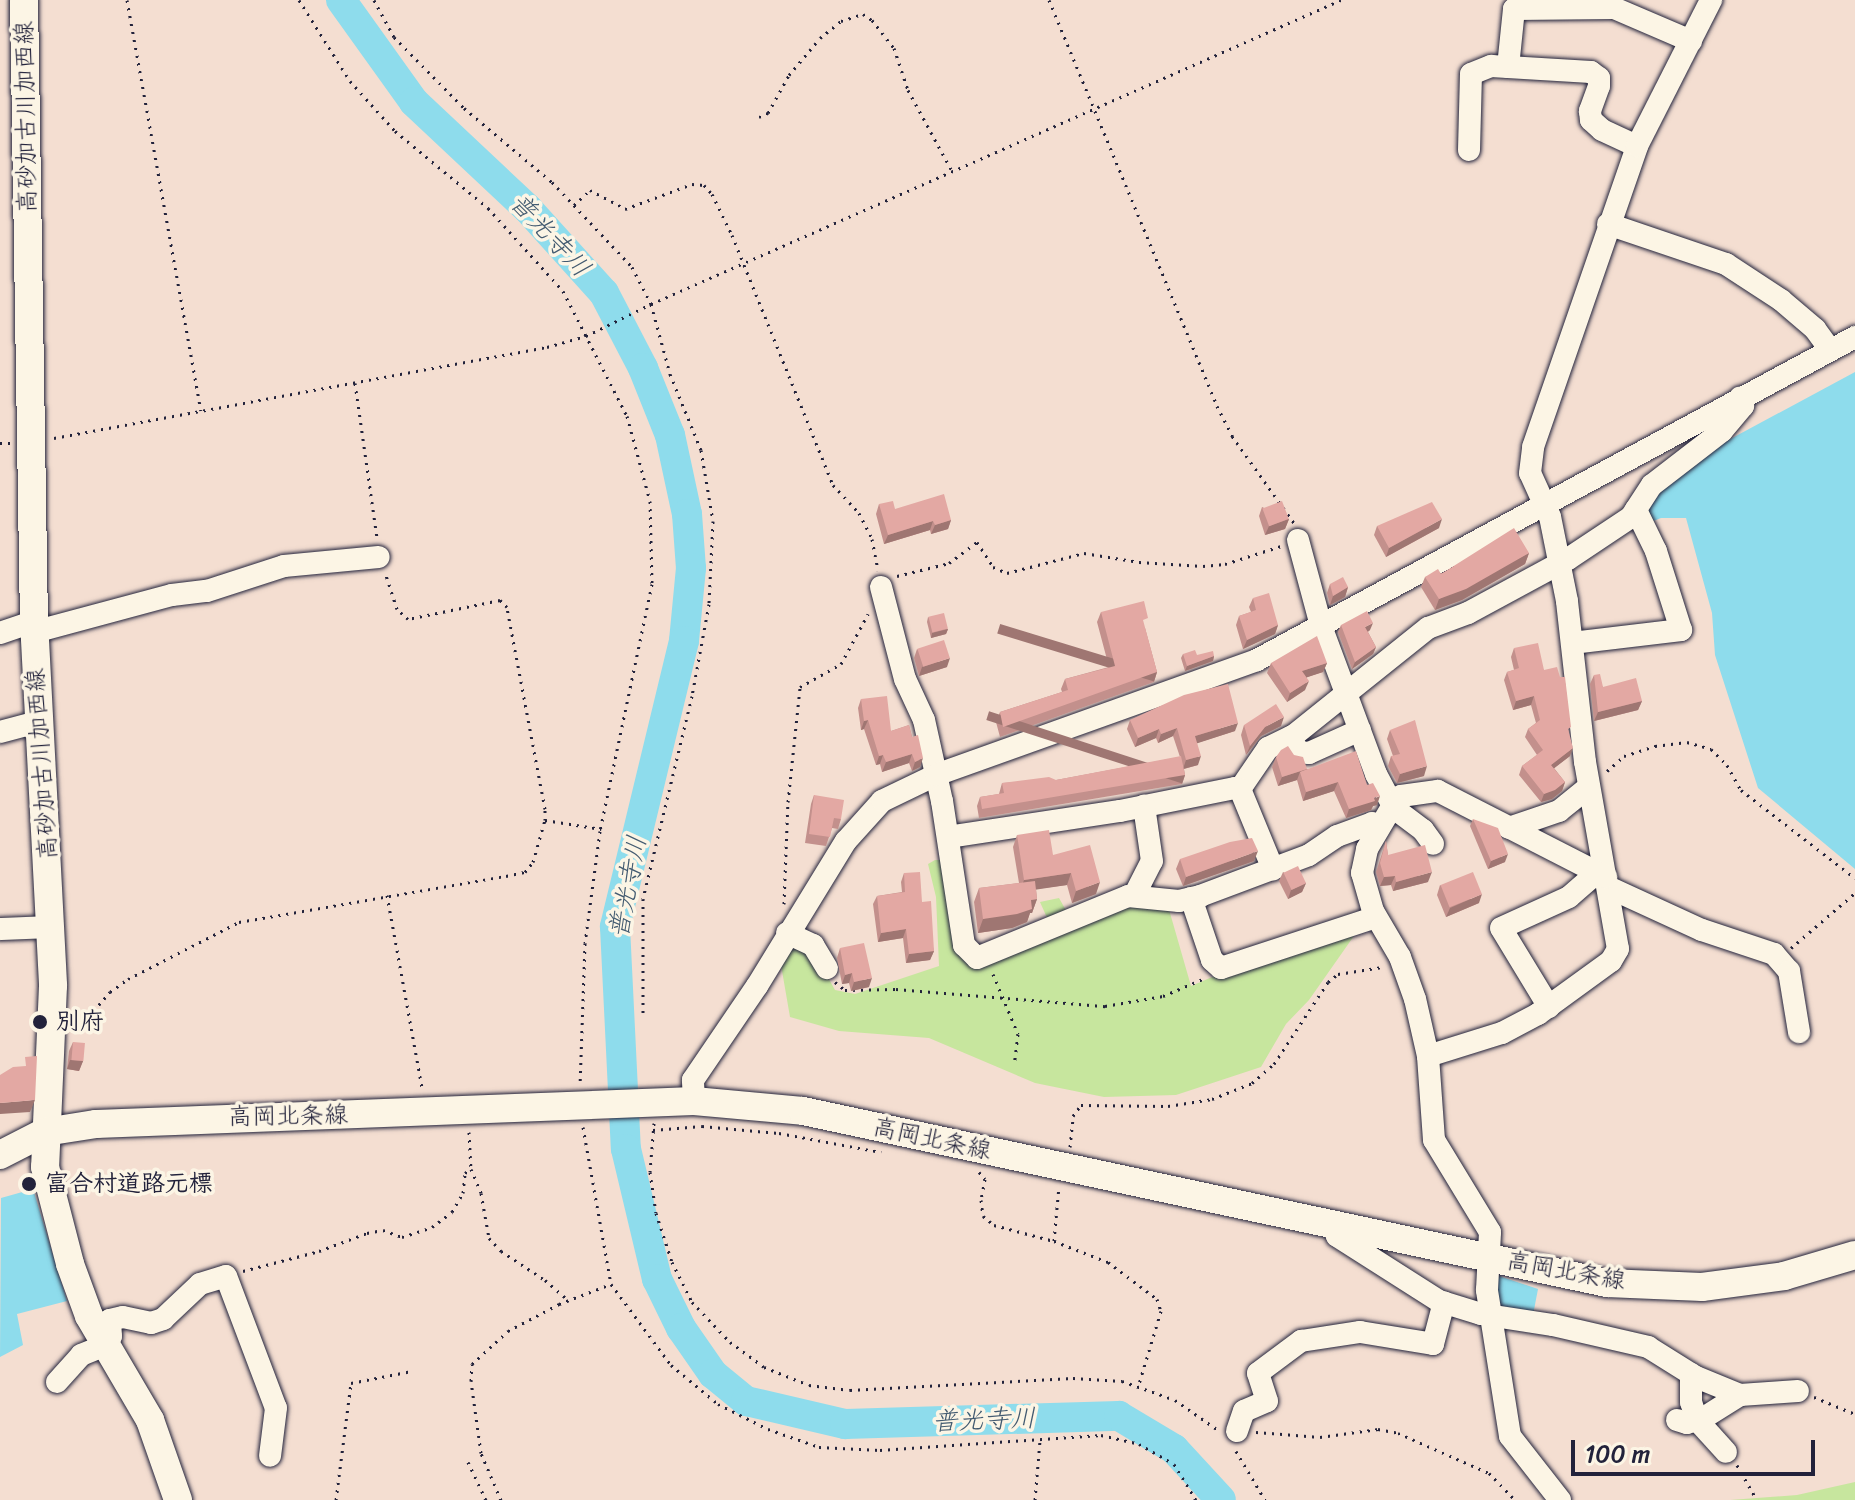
<!DOCTYPE html>
<html>
<head>
<meta charset="utf-8">
<style>
	body { margin:0 }
	#map { position:relative; width:1855px; height:1500px; overflow:hidden; background:#f4ded1; font-family:Sriracha,"Klee One",sans-serif }
	div>[style] { position:absolute }
	.green>* { inset:0; background:#c7e69e }
	.water>* { inset:0; background:#8edcec }
	.river>* { height:30px; margin:-15px; padding:0 15px; transform-origin:15px; border-radius:15px; background:#8edcec }
	.path>* { height:3px; margin-top:-1.5px; transform-origin:0; background:repeating-linear-gradient(90deg,#22223b 0 2px,transparent 0 8px) }
	.roads { filter:drop-shadow(0 0 2px #22223b) drop-shadow(0 0 2px #22223b) }
	.minor>* { height:22px; margin:-11px; padding:0 11px; transform-origin:11px; border-radius:11px; background:#fcf5e5 }
	.major>* { height:28px; margin:-14px; padding:0 14px; transform-origin:14px; border-radius:14px; background:#fcf5e5 }
	.wall>* { inset:0; background:#c3908c }
	.shaded-wall>* { inset:0; background:#9f7672; transform-origin:0 0 }
	.building>* { inset:0; background:#e3a8a3; transform-origin:0 0 }
	.dots>* { width:22px; height:22px; translate:-50% -50%; box-sizing:border-box; border:4px solid #fcf5e5; border-radius:50% }
	span { translate:-50% -50%; white-space:nowrap; text-align:center; line-height:1.15; -webkit-text-stroke:7px #fcf5e5; paint-order:stroke }
	.street-label { font-size:24px; color:#22223b }
	.poi-label { font-size:24px; color:#22223b; font-weight:700 }
	.left { translate:0 -50%; text-align:left }
	.water-label { font-size:26px; color:#425a70; font-style:italic }
	.scale { position:absolute; left:1571px; top:1440px; width:244px; height:36px; box-sizing:border-box; border:4px solid #22223b; border-top:0; padding-left:10px; font-size:24px; line-height:28px; white-space:nowrap; color:#22223b; -webkit-text-stroke:6px #fcf5e5; paint-order:stroke }
</style>
</head>
<body>
<div id="map">
	<div class="green">
		<div style="clip-path:polygon(935px 860px,941px 860px,963px 952px,1052px 929px,1040px 902px,1059px 898px,1072px 921px,1130px 898px,1168px 906px,1191px 986px,1224px 972px,1356px 933px,1309px 1000px,1286px 1024px,1261px 1067px,1176px 1095px,1104px 1097px,1035px 1083px,929px 1038px,839px 1031px,790px 1017px,781px 965px,791px 942px,811px 947px,835px 990px,855px 994px,939px 966px,936px 897px,928px 864px)"></div>
		<div style="clip-path:polygon(1855px 1482px,1855px 1500px,1730px 1500px,1797px 1495px)"></div>
	</div>
	<div class="water">
		<div style="clip-path:polygon(1855px 372px,1855px 869px,1758px 788px,1715px 655px,1712px 613px,1686px 518px,1661px 518px,1651px 522px,1648px 519px,1648px 501px,1697px 457px)"></div>
		<div style="clip-path:polygon(33px 1189px,67px 1301px,17px 1314px,23px 1345px,0 1357px,1px 1198px)"></div>
		<div style="clip-path:polygon(1499px 1276px,1538px 1289px,1533px 1315px,1505px 1310px,1498px 1305px,1496px 1280px)"></div>
	</div>
	<div class="river">
		<div style="left:341px;top:0;width:125px;rotate:54.4deg"></div>
		<div style="left:414px;top:102px;width:156px;rotate:43.2deg"></div>
		<div style="left:528px;top:209px;width:113px;rotate:47.9deg"></div>
		<div style="left:604px;top:293px;width:85px;rotate:62.5deg"></div>
		<div style="left:643px;top:368px;width:72px;rotate:68.1deg"></div>
		<div style="left:670px;top:435px;width:81px;rotate:77.9deg"></div>
		<div style="left:687px;top:514px;width:54px;rotate:85.8deg"></div>
		<div style="left:691px;top:568px;width:73px;rotate:95.5deg"></div>
		<div style="left:684px;top:641px;width:294px;rotate:103.6deg"></div>
		<div style="left:615px;top:927px;width:222px;rotate:87.2deg"></div>
		<div style="left:626px;top:1149px;width:134px;rotate:76.6deg"></div>
		<div style="left:657px;top:1279px;width:55px;rotate:63.9deg"></div>
		<div style="left:681px;top:1328px;width:56px;rotate:55.2deg"></div>
		<div style="left:713px;top:1374px;width:43px;rotate:39.3deg"></div>
		<div style="left:746px;top:1401px;width:102px;rotate:13.1deg"></div>
		<div style="left:845px;top:1424px;width:274px;rotate:-1.7deg"></div>
		<div style="left:1119px;top:1416px;width:64px;rotate:31deg"></div>
		<div style="left:1174px;top:1449px;width:69px;rotate:47.3deg"></div>
	</div>
	<div class="path">
		<div style="left:127px;top:0;width:417px;rotate:79.8deg"></div>
		<div style="left:299px;top:0;width:96px;rotate:57.8deg"></div>
		<div style="left:350px;top:81px;width:67px;rotate:48deg"></div>
		<div style="left:395px;top:131px;width:121px;rotate:39.6deg"></div>
		<div style="left:488px;top:208px;width:112px;rotate:47.9deg"></div>
		<div style="left:563px;top:291px;width:140px;rotate:62.9deg"></div>
		<div style="left:627px;top:416px;width:88px;rotate:74.9deg"></div>
		<div style="left:650px;top:501px;width:83px;rotate:88.6deg"></div>
		<div style="left:652px;top:584px;width:252px;rotate:101.9deg"></div>
		<div style="left:600px;top:831px;width:113px;rotate:97.6deg"></div>
		<div style="left:585px;top:943px;width:140px;rotate:92deg"></div>
		<div style="left:374px;top:0;width:42px;rotate:61.6deg"></div>
		<div style="left:394px;top:37px;width:100px;rotate:45.4deg"></div>
		<div style="left:464px;top:108px;width:115px;rotate:40.1deg"></div>
		<div style="left:552px;top:182px;width:117px;rotate:46.7deg"></div>
		<div style="left:632px;top:267px;width:42px;rotate:62.8deg"></div>
		<div style="left:651px;top:304px;width:73px;rotate:74.8deg"></div>
		<div style="left:670px;top:374px;width:82px;rotate:67.8deg"></div>
		<div style="left:701px;top:450px;width:72px;rotate:80.4deg"></div>
		<div style="left:713px;top:521px;width:83px;rotate:92.8deg"></div>
		<div style="left:709px;top:604px;width:94px;rotate:100.5deg"></div>
		<div style="left:692px;top:696px;width:209px;rotate:103.6deg"></div>
		<div style="left:643px;top:899px;width:114px;rotate:90deg"></div>
		<div style="left:1049px;top:0;width:439px;rotate:67.5deg"></div>
		<div style="left:1217px;top:406px;width:34px;rotate:63deg"></div>
		<div style="left:1232px;top:436px;width:107px;rotate:54.5deg"></div>
		<div style="left:759px;top:117px;width:10px;rotate:-24deg"></div>
		<div style="left:768px;top:113px;width:43px;rotate:-61.1deg"></div>
		<div style="left:789px;top:75px;width:48px;rotate:-50deg"></div>
		<div style="left:820px;top:38px;width:27px;rotate:-39deg"></div>
		<div style="left:841px;top:21px;width:23px;rotate:-18deg"></div>
		<div style="left:863px;top:14px;width:11px;rotate:34deg"></div>
		<div style="left:872px;top:20px;width:36px;rotate:52deg"></div>
		<div style="left:894px;top:48px;width:44px;rotate:71.6deg"></div>
		<div style="left:908px;top:90px;width:92px;rotate:61.5deg"></div>
		<div style="left:574px;top:205px;width:22px;rotate:-43deg"></div>
		<div style="left:590px;top:190px;width:40px;rotate:28deg"></div>
		<div style="left:625px;top:209px;width:72px;rotate:-20.5deg"></div>
		<div style="left:692px;top:184px;width:12px;rotate:5deg"></div>
		<div style="left:704px;top:185px;width:12px;rotate:48deg"></div>
		<div style="left:712px;top:194px;width:46px;rotate:64deg"></div>
		<div style="left:732px;top:235px;width:270px;rotate:68deg"></div>
		<div style="left:833px;top:485px;width:38px;rotate:47deg"></div>
		<div style="left:859px;top:513px;width:29px;rotate:63deg"></div>
		<div style="left:872px;top:539px;width:32px;rotate:79deg"></div>
		<div style="left:355px;top:383px;width:157px;rotate:81.9deg"></div>
		<div style="left:54px;top:438px;width:501px;rotate:-10.46deg"></div>
		<div style="left:547px;top:347px;width:41px;rotate:-15.8deg"></div>
		<div style="left:586px;top:336px;width:72px;rotate:-26.2deg"></div>
		<div style="left:651px;top:304px;width:754px;rotate:-23.78deg"></div>
		<div style="left:0;top:443px;width:11px"></div>
		<div style="left:897px;top:576px;width:54px;rotate:-14deg"></div>
		<div style="left:949px;top:563px;width:35px;rotate:-37deg"></div>
		<div style="left:977px;top:542px;width:30px;rotate:57deg"></div>
		<div style="left:993px;top:567px;width:15px;rotate:23deg"></div>
		<div style="left:1007px;top:573px;width:80px;rotate:-14.6deg"></div>
		<div style="left:1084px;top:553px;width:56px;rotate:9.3deg"></div>
		<div style="left:1139px;top:562px;width:64px;rotate:3.6deg"></div>
		<div style="left:1203px;top:566px;width:22px;rotate:-5deg"></div>
		<div style="left:1225px;top:564px;width:59px;rotate:-17.8deg"></div>
		<div style="left:1607px;top:771px;width:23px;rotate:-41deg"></div>
		<div style="left:1624px;top:756px;width:33px;rotate:-18deg"></div>
		<div style="left:1655px;top:746px;width:32px;rotate:-7deg"></div>
		<div style="left:1687px;top:742px;width:25px;rotate:16deg"></div>
		<div style="left:1711px;top:749px;width:23px;rotate:45deg"></div>
		<div style="left:1727px;top:765px;width:29px;rotate:61deg"></div>
		<div style="left:1741px;top:790px;width:144px;rotate:37.7deg"></div>
		<div style="left:545px;top:820px;width:57px;rotate:9.1deg"></div>
		<div style="left:387px;top:895px;width:196px;rotate:79.7deg"></div>
		<div style="left:784px;top:904px;width:102px;rotate:-87.8deg"></div>
		<div style="left:788px;top:802px;width:116px;rotate:-84deg"></div>
		<div style="left:800px;top:687px;width:47px;rotate:-29.3deg"></div>
		<div style="left:841px;top:664px;width:57px;rotate:-61.6deg"></div>
		<div style="left:1791px;top:948px;width:84px;rotate:-40.7deg"></div>
		<div style="left:993px;top:974px;width:65px;rotate:67.4deg"></div>
		<div style="left:1018px;top:1034px;width:31px;rotate:97deg"></div>
		<div style="left:835px;top:982px;width:13px;rotate:39deg"></div>
		<div style="left:845px;top:990px;width:51px;rotate:-1.1deg"></div>
		<div style="left:896px;top:989px;width:210px;rotate:4.7deg"></div>
		<div style="left:1105px;top:1006px;width:59px;rotate:-9.8deg"></div>
		<div style="left:1163px;top:996px;width:43px;rotate:-23deg"></div>
		<div style="left:72px;top:1027px;width:12px;rotate:-20deg"></div>
		<div style="left:83px;top:1023px;width:41px;rotate:-48.9deg"></div>
		<div style="left:110px;top:992px;width:22px;rotate:-36deg"></div>
		<div style="left:128px;top:979px;width:125px;rotate:-27.2deg"></div>
		<div style="left:239px;top:922px;width:271px;rotate:-9.8deg"></div>
		<div style="left:506px;top:876px;width:19px;rotate:-12deg"></div>
		<div style="left:525px;top:872px;width:13px;rotate:-51deg"></div>
		<div style="left:533px;top:862px;width:44px;rotate:-74.1deg"></div>
		<div style="left:545px;top:820px;width:11px;rotate:-90deg"></div>
		<div style="left:545px;top:809px;width:206px;rotate:-100.7deg"></div>
		<div style="left:507px;top:607px;width:10px;rotate:-135deg"></div>
		<div style="left:500px;top:600px;width:94px;rotate:168.3deg"></div>
		<div style="left:408px;top:619px;width:15px;rotate:-138deg"></div>
		<div style="left:397px;top:609px;width:38px;rotate:-108deg"></div>
		<div style="left:654px;top:1123px;width:49px;rotate:94.7deg"></div>
		<div style="left:650px;top:1172px;width:41px;rotate:81.7deg"></div>
		<div style="left:656px;top:1213px;width:52px;rotate:71.9deg"></div>
		<div style="left:672px;top:1262px;width:45px;rotate:63.4deg"></div>
		<div style="left:692px;top:1302px;width:55px;rotate:46.5deg"></div>
		<div style="left:730px;top:1342px;width:42px;rotate:36.3deg"></div>
		<div style="left:764px;top:1367px;width:48px;rotate:21.8deg"></div>
		<div style="left:809px;top:1385px;width:41px;rotate:7deg"></div>
		<div style="left:850px;top:1390px;width:223px;rotate:-3.1deg"></div>
		<div style="left:1073px;top:1378px;width:49px;rotate:3.5deg"></div>
		<div style="left:1122px;top:1381px;width:56px;rotate:19.7deg"></div>
		<div style="left:1175px;top:1400px;width:52px;rotate:34.9deg"></div>
		<div style="left:583px;top:1127px;width:159px;rotate:79.9deg"></div>
		<div style="left:611px;top:1284px;width:101px;rotate:53.5deg"></div>
		<div style="left:671px;top:1365px;width:61px;rotate:39.7deg"></div>
		<div style="left:718px;top:1404px;width:56px;rotate:26.6deg"></div>
		<div style="left:768px;top:1429px;width:54px;rotate:19.4deg"></div>
		<div style="left:819px;top:1447px;width:61px;rotate:2.8deg"></div>
		<div style="left:880px;top:1450px;width:222px;rotate:-3.9deg"></div>
		<div style="left:1101px;top:1435px;width:39px;rotate:13deg"></div>
		<div style="left:1139px;top:1444px;width:40px;rotate:29.7deg"></div>
		<div style="left:1174px;top:1464px;width:42px;rotate:58.6deg"></div>
		<div style="left:653px;top:1130px;width:49px;rotate:-4.7deg"></div>
		<div style="left:702px;top:1126px;width:77px;rotate:5.2deg"></div>
		<div style="left:779px;top:1133px;width:104px;rotate:10.6deg"></div>
		<div style="left:469px;top:1132px;width:37px;rotate:87deg"></div>
		<div style="left:471px;top:1169px;width:26px;rotate:67deg"></div>
		<div style="left:481px;top:1193px;width:46px;rotate:79.9deg"></div>
		<div style="left:489px;top:1238px;width:18px;rotate:47deg"></div>
		<div style="left:501px;top:1251px;width:53px;rotate:33.4deg"></div>
		<div style="left:545px;top:1280px;width:30px;rotate:41deg"></div>
		<div style="left:1070px;top:1147px;width:31px;rotate:-84deg"></div>
		<div style="left:1073px;top:1116px;width:14px;rotate:-54deg"></div>
		<div style="left:1081px;top:1105px;width:87px;rotate:0.7deg"></div>
		<div style="left:1168px;top:1106px;width:45px;rotate:-9deg"></div>
		<div style="left:1212px;top:1099px;width:43px;rotate:-21.8deg"></div>
		<div style="left:1252px;top:1083px;width:29px;rotate:-41deg"></div>
		<div style="left:1274px;top:1064px;width:98px;rotate:-56.6deg"></div>
		<div style="left:1328px;top:982px;width:13px;rotate:-39deg"></div>
		<div style="left:1338px;top:974px;width:45px;rotate:-9deg"></div>
		<div style="left:979px;top:1172px;width:9px;rotate:49deg"></div>
		<div style="left:985px;top:1179px;width:21px;rotate:101deg"></div>
		<div style="left:981px;top:1200px;width:16px;rotate:83deg"></div>
		<div style="left:983px;top:1216px;width:14px;rotate:39deg"></div>
		<div style="left:994px;top:1225px;width:62px;rotate:14.9deg"></div>
		<div style="left:1054px;top:1241px;width:58px;rotate:21.3deg"></div>
		<div style="left:1108px;top:1262px;width:61px;rotate:37.1deg"></div>
		<div style="left:1157px;top:1299px;width:13px;rotate:72deg"></div>
		<div style="left:1161px;top:1311px;width:76px;rotate:106.8deg"></div>
		<div style="left:1054px;top:1241px;width:55px;rotate:-84.8deg"></div>
		<div style="left:243px;top:1271px;width:79px;rotate:-14.7deg"></div>
		<div style="left:319px;top:1251px;width:51px;rotate:-20.6deg"></div>
		<div style="left:367px;top:1233px;width:16px;rotate:-11deg"></div>
		<div style="left:383px;top:1230px;width:20px;rotate:20deg"></div>
		<div style="left:402px;top:1237px;width:32px;rotate:-18deg"></div>
		<div style="left:432px;top:1227px;width:25px;rotate:-37deg"></div>
		<div style="left:452px;top:1212px;width:22px;rotate:-60deg"></div>
		<div style="left:463px;top:1193px;width:20px;rotate:-84deg"></div>
		<div style="left:465px;top:1173px;width:7px;rotate:-34deg"></div>
		<div style="left:1814px;top:1397px;width:44px;rotate:22.5deg"></div>
		<div style="left:1256px;top:1432px;width:64px;rotate:4.5deg"></div>
		<div style="left:1320px;top:1437px;width:59px;rotate:-7.9deg"></div>
		<div style="left:1378px;top:1429px;width:20px;rotate:11deg"></div>
		<div style="left:1398px;top:1433px;width:99px;rotate:23.7deg"></div>
		<div style="left:1489px;top:1473px;width:37px;rotate:46deg"></div>
		<div style="left:1236px;top:1451px;width:57px;rotate:59.4deg"></div>
		<div style="left:468px;top:1462px;width:42px;rotate:64.7deg"></div>
		<div style="left:1737px;top:1465px;width:40px;rotate:60.3deg"></div>
		<div style="left:336px;top:1500px;width:118px;rotate:-82.7deg"></div>
		<div style="left:351px;top:1383px;width:62px;rotate:-11.1deg"></div>
		<div style="left:501px;top:1500px;width:51px;rotate:-113.1deg"></div>
		<div style="left:481px;top:1453px;width:73px;rotate:-97.9deg"></div>
		<div style="left:471px;top:1381px;width:17px;rotate:-87deg"></div>
		<div style="left:472px;top:1364px;width:49px;rotate:-42.5deg"></div>
		<div style="left:508px;top:1331px;width:58px;rotate:-27.9deg"></div>
		<div style="left:559px;top:1304px;width:56px;rotate:-21deg"></div>
		<div style="left:1035px;top:1500px;width:60px;rotate:-85.2deg"></div>
	</div>
	<div class="roads">
		<div class="minor">
			<div style="left:1508px;top:67px;width:58px;rotate:-84.1deg"></div>
			<div style="left:1514px;top:9px;width:100px;rotate:-0.6deg"></div>
			<div style="left:1614px;top:8px;width:84px;rotate:23.2deg"></div>
			<div style="left:1469px;top:150px;width:76px;rotate:-88.5deg"></div>
			<div style="left:1471px;top:74px;width:22px;rotate:-22deg"></div>
			<div style="left:1491px;top:66px;width:100px;rotate:3.4deg"></div>
			<div style="left:1591px;top:72px;width:10px;rotate:37deg"></div>
			<div style="left:1599px;top:78px;width:8px;rotate:90deg"></div>
			<div style="left:1599px;top:86px;width:27px;rotate:110deg"></div>
			<div style="left:1590px;top:111px;width:9px;rotate:84deg"></div>
			<div style="left:1591px;top:120px;width:15px;rotate:42deg"></div>
			<div style="left:1602px;top:130px;width:38px;rotate:25deg"></div>
			<div style="left:1608px;top:224px;width:125px;rotate:18.7deg"></div>
			<div style="left:1726px;top:264px;width:66px;rotate:33.2deg"></div>
			<div style="left:1781px;top:300px;width:45px;rotate:40.5deg"></div>
			<div style="left:1815px;top:329px;width:26px;rotate:54deg"></div>
			<div style="left:1298px;top:540px;width:89px;rotate:75deg"></div>
			<div style="left:1321px;top:626px;width:158px;rotate:69.6deg"></div>
			<div style="left:1376px;top:774px;width:40px;rotate:62deg"></div>
			<div style="left:1395px;top:809px;width:35px;rotate:37deg"></div>
			<div style="left:1423px;top:830px;width:17px;rotate:54deg"></div>
			<div style="left:881px;top:587px;width:95px;rotate:75.4deg"></div>
			<div style="left:905px;top:679px;width:45px;rotate:65.1deg"></div>
			<div style="left:924px;top:720px;width:83px;rotate:77.5deg"></div>
			<div style="left:942px;top:801px;width:146px;rotate:81.3deg"></div>
			<div style="left:964px;top:945px;width:18px;rotate:45deg"></div>
			<div style="left:977px;top:958px;width:163px;rotate:-22.3deg"></div>
			<div style="left:1128px;top:896px;width:51px;rotate:5.6deg"></div>
			<div style="left:1179px;top:901px;width:22px;rotate:-13deg"></div>
			<div style="left:1200px;top:896px;width:116px;rotate:-20.6deg"></div>
			<div style="left:1309px;top:855px;width:34px;rotate:-34deg"></div>
			<div style="left:1337px;top:836px;width:37px;rotate:-20deg"></div>
			<div style="left:1372px;top:823px;width:8px;rotate:23deg"></div>
			<div style="left:34px;top:632px;width:143px;rotate:-15deg"></div>
			<div style="left:172px;top:595px;width:35px;rotate:-7deg"></div>
			<div style="left:207px;top:591px;width:81px;rotate:-18deg"></div>
			<div style="left:284px;top:566px;width:95px;rotate:-5.4deg"></div>
			<div style="left:0;top:633px;width:36px;rotate:-19deg"></div>
			<div style="left:1572px;top:643px;width:110px;rotate:-6.8deg"></div>
			<div style="left:1681px;top:630px;width:83px;rotate:-107.6deg"></div>
			<div style="left:1656px;top:551px;width:46px;rotate:-116deg"></div>
			<div style="left:0;top:732px;width:39px;rotate:-15deg"></div>
			<div style="left:1291px;top:737px;width:17px;rotate:65deg"></div>
			<div style="left:1298px;top:752px;width:11px;rotate:5deg"></div>
			<div style="left:1309px;top:753px;width:56px;rotate:-24.3deg"></div>
			<div style="left:1240px;top:789px;width:50px;rotate:-55.7deg"></div>
			<div style="left:1268px;top:748px;width:28px;rotate:-26deg"></div>
			<div style="left:1293px;top:736px;width:173px;rotate:-38.7deg"></div>
			<div style="left:1428px;top:628px;width:43px;rotate:-20.6deg"></div>
			<div style="left:1468px;top:613px;width:114px;rotate:-28.4deg"></div>
			<div style="left:1568px;top:559px;width:76px;rotate:-33.7deg"></div>
			<div style="left:1631px;top:517px;width:38px;rotate:-57deg"></div>
			<div style="left:1652px;top:485px;width:88px;rotate:-37.6deg"></div>
			<div style="left:1722px;top:431px;width:33px;rotate:-50deg"></div>
			<div style="left:1743px;top:406px;width:9px;rotate:-108deg"></div>
			<div style="left:1509px;top:828px;width:53px;rotate:-18.8deg"></div>
			<div style="left:1559px;top:811px;width:38px;rotate:-39deg"></div>
			<div style="left:948px;top:837px;width:174px;rotate:-8.6deg"></div>
			<div style="left:1120px;top:811px;width:117px;rotate:-11.3deg"></div>
			<div style="left:1235px;top:788px;width:5px;rotate:11deg"></div>
			<div style="left:1240px;top:789px;width:87px;rotate:67.6deg"></div>
			<div style="left:1608px;top:887px;width:103px;rotate:24.6deg"></div>
			<div style="left:1702px;top:930px;width:76px;rotate:18.4deg"></div>
			<div style="left:1774px;top:954px;width:23px;rotate:49deg"></div>
			<div style="left:1789px;top:971px;width:62px;rotate:80.7deg"></div>
			<div style="left:1134px;top:896px;width:39px;rotate:-63deg"></div>
			<div style="left:1152px;top:861px;width:56px;rotate:-98.3deg"></div>
			<div style="left:1191px;top:898px;width:65px;rotate:71.3deg"></div>
			<div style="left:1212px;top:960px;width:12px;rotate:42deg"></div>
			<div style="left:1221px;top:968px;width:163px;rotate:-18.2deg"></div>
			<div style="left:0;top:929px;width:52px;rotate:-2.2deg"></div>
			<div style="left:787px;top:933px;width:29px;rotate:25deg"></div>
			<div style="left:813px;top:945px;width:27px;rotate:59deg"></div>
			<div style="left:1549px;top:1007px;width:92px;rotate:-121.3deg"></div>
			<div style="left:1501px;top:928px;width:75px;rotate:-24.5deg"></div>
			<div style="left:1569px;top:897px;width:38px;rotate:-41deg"></div>
			<div style="left:1428px;top:1056px;width:77px;rotate:-17.3deg"></div>
			<div style="left:1502px;top:1033px;width:41px;rotate:-27.8deg"></div>
			<div style="left:1538px;top:1014px;width:90px;rotate:-36deg"></div>
			<div style="left:1611px;top:961px;width:14px;rotate:-60deg"></div>
			<div style="left:1618px;top:949px;width:190px;rotate:-100deg"></div>
			<div style="left:1585px;top:762px;width:162px;rotate:-96.4deg"></div>
			<div style="left:1567px;top:601px;width:86px;rotate:-101.4deg"></div>
			<div style="left:1550px;top:517px;width:48px;rotate:-114.4deg"></div>
			<div style="left:1530px;top:473px;width:26px;rotate:-83deg"></div>
			<div style="left:1533px;top:447px;width:318px;rotate:-70.9deg"></div>
			<div style="left:1637px;top:146px;width:164px;rotate:-63.1deg"></div>
			<div style="left:694px;top:1101px;width:21px;rotate:-93deg"></div>
			<div style="left:693px;top:1080px;width:114px;rotate:-55.8deg"></div>
			<div style="left:757px;top:986px;width:170px;rotate:-58.5deg"></div>
			<div style="left:846px;top:841px;width:54px;rotate:-48deg"></div>
			<div style="left:882px;top:801px;width:60px;rotate:-25.7deg"></div>
			<div style="left:936px;top:775px;width:341px;rotate:-19.7deg"></div>
			<div style="left:1257px;top:660px;width:680px;rotate:-28.37deg"></div>
			<div style="left:1331px;top:1221px;width:16px;rotate:68deg"></div>
			<div style="left:1337px;top:1236px;width:121px;rotate:32.5deg"></div>
			<div style="left:1439px;top:1301px;width:44px;rotate:17.2deg"></div>
			<div style="left:1481px;top:1314px;width:73px;rotate:8.7deg"></div>
			<div style="left:1553px;top:1325px;width:98px;rotate:13deg"></div>
			<div style="left:1648px;top:1347px;width:57px;rotate:32deg"></div>
			<div style="left:1696px;top:1377px;width:48px;rotate:22.2deg"></div>
			<div style="left:1740px;top:1395px;width:58px;rotate:-3.9deg"></div>
			<div style="left:1691px;top:1374px;width:28px;rotate:90deg"></div>
			<div style="left:1691px;top:1402px;width:19px;rotate:72deg"></div>
			<div style="left:1697px;top:1420px;width:43px;rotate:47.8deg"></div>
			<div style="left:57px;top:1382px;width:36px;rotate:-48deg"></div>
			<div style="left:81px;top:1355px;width:27px;rotate:-22deg"></div>
			<div style="left:106px;top:1345px;width:10px;rotate:-61deg"></div>
			<div style="left:111px;top:1336px;width:16px;rotate:-94deg"></div>
			<div style="left:110px;top:1320px;width:13px;rotate:-13deg"></div>
			<div style="left:123px;top:1317px;width:29px;rotate:12deg"></div>
			<div style="left:151px;top:1323px;width:13px;rotate:-18deg"></div>
			<div style="left:163px;top:1319px;width:51px;rotate:-43.4deg"></div>
			<div style="left:200px;top:1284px;width:27px;rotate:-17deg"></div>
			<div style="left:226px;top:1276px;width:141px;rotate:69.3deg"></div>
			<div style="left:276px;top:1408px;width:48px;rotate:97.1deg"></div>
			<div style="left:1677px;top:1420px;width:10px;rotate:17deg"></div>
			<div style="left:1687px;top:1423px;width:19px;rotate:-18deg"></div>
			<div style="left:1705px;top:1417px;width:41px;rotate:-32.2deg"></div>
			<div style="left:1237px;top:1431px;width:21px;rotate:-71deg"></div>
			<div style="left:1244px;top:1411px;width:25px;rotate:-23deg"></div>
			<div style="left:1267px;top:1401px;width:29px;rotate:-108deg"></div>
			<div style="left:1258px;top:1373px;width:54px;rotate:-36.7deg"></div>
			<div style="left:1301px;top:1341px;width:60px;rotate:-8.7deg"></div>
			<div style="left:1360px;top:1332px;width:74px;rotate:9.3deg"></div>
			<div style="left:1433px;top:1344px;width:43px;rotate:-75.3deg"></div>
			<div style="left:1560px;top:1500px;width:81px;rotate:-128deg"></div>
			<div style="left:1510px;top:1436px;width:148px;rotate:-99deg"></div>
			<div style="left:1487px;top:1290px;width:58px;rotate:-87deg"></div>
			<div style="left:1490px;top:1232px;width:108px;rotate:-121.3deg"></div>
			<div style="left:1434px;top:1140px;width:84px;rotate:-94.1deg"></div>
			<div style="left:1428px;top:1056px;width:58px;rotate:-102.8deg"></div>
			<div style="left:1415px;top:999px;width:45px;rotate:-109.7deg"></div>
			<div style="left:1400px;top:957px;width:53px;rotate:-120.4deg"></div>
			<div style="left:1373px;top:911px;width:40px;rotate:-106deg"></div>
			<div style="left:1362px;top:873px;width:25px;rotate:-78deg"></div>
			<div style="left:1367px;top:849px;width:51px;rotate:-59.4deg"></div>
			<div style="left:1393px;top:805px;width:12px;rotate:-48deg"></div>
			<div style="left:1401px;top:796px;width:37px;rotate:-8deg"></div>
			<div style="left:1438px;top:791px;width:189px;rotate:27.1deg"></div>
		</div>
		<div class="major">
			<div style="left:24px;top:0;width:621px;rotate:89.08deg"></div>
			<div style="left:34px;top:621px;width:365px;rotate:87deg"></div>
			<div style="left:53px;top:986px;width:181px;rotate:92.5deg"></div>
			<div style="left:45px;top:1167px;width:100px;rotate:75.5deg"></div>
			<div style="left:70px;top:1264px;width:55px;rotate:69.9deg"></div>
			<div style="left:89px;top:1316px;width:121px;rotate:59.6deg"></div>
			<div style="left:150px;top:1420px;width:85px;rotate:70.7deg"></div>
			<div style="left:0;top:1155px;width:51px;rotate:-27.1deg"></div>
			<div style="left:45px;top:1132px;width:52px;rotate:-8.9deg"></div>
			<div style="left:96px;top:1124px;width:598px;rotate:-2.2deg"></div>
			<div style="left:694px;top:1101px;width:109px;rotate:5.2deg"></div>
			<div style="left:803px;top:1111px;width:822px;rotate:12.08deg"></div>
			<div style="left:1607px;top:1283px;width:95px;rotate:2.4deg"></div>
			<div style="left:1702px;top:1287px;width:83px;rotate:-7.6deg"></div>
			<div style="left:1784px;top:1276px;width:74px;rotate:-16.5deg"></div>
		</div>
	</div>
	<div class="wall">
		<div style="clip-path:polygon(879px 504px,895px 509px,951px 520px,948px 529px,931px 534px,930px 530px,884px 544px,876px 514px)"></div>
		<div style="clip-path:polygon(1262px 507px,1289px 519px,1285px 529px,1265px 535px,1259px 516px)"></div>
		<div style="clip-path:polygon(1377px 526px,1439px 528px,1386px 557px,1374px 535px)"></div>
		<div style="clip-path:polygon(1529px 553px,1525px 564px,1462px 600px,1435px 610px,1421px 587px,1425px 577px)"></div>
		<div style="clip-path:polygon(1330px 584px,1348px 587px,1345px 597px,1330px 605px,1327px 593px)"></div>
		<div style="clip-path:polygon(1253px 598px,1278px 625px,1275px 634px,1243px 649px,1236px 625px,1239px 616px,1251px 612px,1249px 607px)"></div>
		<div style="clip-path:polygon(1101px 612px,1145px 628px,1157px 672px,1154px 682px,1000px 737px,996px 722px,1000px 712px,1062px 692px,1061px 689px,1065px 679px,1109px 667px,1097px 622px)"></div>
		<div style="clip-path:polygon(928px 617px,948px 629px,946px 634px,931px 638px,927px 622px)"></div>
		<div style="clip-path:polygon(1341px 625px,1370px 630px,1368px 632px,1376px 647px,1373px 654px,1352px 669px,1338px 632px)"></div>
		<div style="clip-path:polygon(1514px 648px,1544px 670px,1569px 732px,1570px 756px,1554px 768px,1565px 782px,1562px 791px,1552px 799px,1541px 802px,1519px 775px,1522px 766px,1537px 755px,1525px 737px,1528px 729px,1536px 723px,1531px 705px,1513px 710px,1504px 680px,1507px 672px,1514px 670px,1511px 657px)"></div>
		<div style="clip-path:polygon(917px 649px,947px 667px,919px 676px,914px 658px)"></div>
		<div style="clip-path:polygon(1183px 654px,1197px 655px,1214px 656px,1213px 661px,1185px 671px,1181px 658px)"></div>
		<div style="clip-path:polygon(1271px 663px,1327px 663px,1323px 672px,1307px 677px,1305px 690px,1287px 702px,1267px 673px)"></div>
		<div style="clip-path:polygon(1594px 675px,1603px 687px,1642px 701px,1638px 710px,1594px 721px,1590px 684px)"></div>
		<div style="clip-path:polygon(861px 699px,891px 731px,909px 725px,920px 767px,912px 771px,909px 763px,882px 772px,880px 764px,876px 765px,864px 729px,861px 730px,858px 708px)"></div>
		<div style="clip-path:polygon(1130px 720px,1235px 731px,1197px 743px,1198px 765px,1184px 769px,1185px 775px,1182px 784px,979px 818px,977px 806px,980px 797px,999px 794px,1002px 783px,1056px 780px,1180px 757px,1173px 736px,1158px 743px,1156px 738px,1135px 747px,1127px 729px)"></div>
		<div style="clip-path:polygon(1244px 725px,1281px 726px,1261px 736px,1246px 755px,1241px 735px)"></div>
		<div style="clip-path:polygon(1390px 730px,1424px 776px,1397px 783px,1388px 766px,1391px 756px,1393px 756px,1387px 739px)"></div>
		<div style="clip-path:polygon(1276px 757px,1307px 769px,1367px 785px,1377px 805px,1373px 806px,1371px 810px,1346px 818px,1334px 791px,1303px 801px,1297px 780px,1278px 786px,1272px 767px)"></div>
		<div style="clip-path:polygon(814px 795px,841px 819px,838px 829px,832px 828px,826px 846px,805px 843px,811px 804px)"></div>
		<div style="clip-path:polygon(1473px 819px,1505px 862px,1488px 869px,1470px 826px)"></div>
		<div style="clip-path:polygon(1017px 835px,1053px 855px,1096px 894px,1072px 903px,1067px 885px,1036px 889px,1037px 899px,1032px 913px,1030px 913px,1027px 922px,1012px 928px,978px 933px,974px 902px,979px 888px,1019px 883px,1013px 847px)"></div>
		<div style="clip-path:polygon(1386px 841px,1388px 855px,1428px 882px,1393px 891px,1391px 885px,1380px 886px,1376px 872px)"></div>
		<div style="clip-path:polygon(1180px 859px,1254px 861px,1183px 886px,1176px 869px)"></div>
		<div style="clip-path:polygon(1283px 872px,1306px 883px,1302px 892px,1288px 899px,1279px 881px)"></div>
		<div style="clip-path:polygon(904px 873px,922px 902px,934px 951px,930px 960px,906px 963px,903px 938px,878px 942px,873px 904px,877px 896px,902px 892px,901px 882px)"></div>
		<div style="clip-path:polygon(1440px 885px,1479px 903px,1446px 917px,1437px 895px)"></div>
		<div style="clip-path:polygon(840px 948px,869px 987px,851px 991px,849px 983px,842px 984px,837px 958px)"></div>
		<div style="clip-path:polygon(73px 1042px,83px 1061px,79px 1071px,67px 1069px,69px 1051px)"></div>
	</div>
	<div class="shaded-wall">
		<div style="clip-path:polygon(1289px 519px,1285px 529px,1265px 535px,1269px 526px)"></div>
		<div style="clip-path:polygon(1442px 519px,1439px 528px,1386px 557px,1389px 548px)"></div>
		<div style="clip-path:polygon(951px 520px,948px 529px,931px 534px,935px 525px)"></div>
		<div style="clip-path:polygon(933px 521px,930px 530px,884px 544px,888px 535px)"></div>
		<div style="clip-path:polygon(1529px 553px,1525px 564px,1462px 600px,1435px 610px,1439px 599px)"></div>
		<div style="clip-path:polygon(1348px 587px,1345px 597px,1330px 605px,1333px 596px)"></div>
		<div style="clip-path:polygon(1373px 623px,1370px 630px,1363px 634px,1365px 627px)"></div>
		<div style="clip-path:polygon(1278px 625px,1275px 634px,1243px 649px,1247px 640px)"></div>
		<div style="clip-path:polygon(948px 629px,946px 634px,931px 638px,932px 633px)"></div>
		<div style="clip-path:polygon(1376px 647px,1373px 654px,1352px 669px,1355px 662px)"></div>
		<div style="clip-path:polygon(1214px 656px,1213px 661px,1185px 671px,1187px 666px)"></div>
		<div style="clip-path:polygon(950px 658px,947px 667px,919px 676px,922px 667px)"></div>
		<div style="clip-path:polygon(1327px 663px,1323px 672px,1299px 680px,1302px 671px)"></div>
		<div style="left:1157px;top:672px;width:10px;height:164px;rotate:107deg"></div>
		<div style="clip-path:polygon(1309px 681px,1305px 690px,1287px 702px,1290px 693px)"></div>
		<div style="clip-path:polygon(1534px 696px,1531px 705px,1513px 710px,1516px 701px)"></div>
		<div style="clip-path:polygon(1642px 701px,1638px 710px,1594px 721px,1598px 712px)"></div>
		<div style="clip-path:polygon(1284px 717px,1281px 726px,1261px 736px,1246px 755px,1250px 746px,1265px 727px)"></div>
		<div style="clip-path:polygon(868px 720px,864px 729px,861px 730px,864px 721px)"></div>
		<div style="clip-path:polygon(1238px 723px,1235px 731px,1192px 745px,1195px 736px)"></div>
		<div style="clip-path:polygon(1177px 728px,1173px 736px,1158px 743px,1161px 734px)"></div>
		<div style="clip-path:polygon(1159px 729px,1156px 738px,1135px 747px,1138px 738px)"></div>
		<div style="clip-path:polygon(1573px 748px,1570px 756px,1548px 773px,1551px 765px)"></div>
		<div style="clip-path:polygon(912px 754px,909px 763px,882px 772px,886px 762px)"></div>
		<div style="clip-path:polygon(883px 755px,880px 764px,876px 765px,879px 756px)"></div>
		<div style="clip-path:polygon(1201px 756px,1198px 765px,1183px 769px,1186px 760px)"></div>
		<div style="clip-path:polygon(923px 758px,920px 767px,912px 771px,915px 762px)"></div>
		<div style="clip-path:polygon(1427px 766px,1424px 776px,1397px 783px,1400px 774px)"></div>
		<div style="clip-path:polygon(1307px 769px,1300px 772px,1297px 780px,1278px 786px,1282px 777px)"></div>
		<div style="left:1185px;top:775px;width:9px;height:206px;rotate:108deg"></div>
		<div style="clip-path:polygon(1338px 782px,1334px 791px,1303px 801px,1306px 792px)"></div>
		<div style="clip-path:polygon(1565px 782px,1562px 791px,1552px 799px,1541px 802px,1544px 794px)"></div>
		<div style="clip-path:polygon(1380px 796px,1377px 805px,1373px 806px,1371px 810px,1346px 818px,1349px 809px)"></div>
		<div style="clip-path:polygon(1258px 851px,1254px 861px,1183px 886px,1186px 877px)"></div>
		<div style="clip-path:polygon(1508px 854px,1505px 862px,1488px 869px,1491px 861px)"></div>
		<div style="clip-path:polygon(1432px 872px,1428px 882px,1393px 891px,1396px 882px)"></div>
		<div style="clip-path:polygon(1071px 873px,1067px 885px,1020px 892px,1024px 880px)"></div>
		<div style="clip-path:polygon(1395px 876px,1391px 885px,1380px 886px,1384px 877px)"></div>
		<div style="clip-path:polygon(1100px 882px,1096px 894px,1072px 903px,1076px 891px)"></div>
		<div style="clip-path:polygon(1306px 883px,1302px 892px,1288px 899px,1291px 890px)"></div>
		<div style="clip-path:polygon(1482px 894px,1479px 903px,1446px 917px,1450px 908px)"></div>
		<div style="clip-path:polygon(1037px 899px,1032px 913px,1030px 913px,1027px 922px,1012px 928px,978px 933px,983px 919px,1031px 900px)"></div>
		<div style="clip-path:polygon(906px 929px,903px 938px,878px 942px,881px 933px)"></div>
		<div style="clip-path:polygon(934px 951px,930px 960px,906px 963px,909px 954px)"></div>
		<div style="clip-path:polygon(852px 973px,849px 983px,842px 984px,845px 975px)"></div>
		<div style="clip-path:polygon(872px 978px,869px 987px,851px 991px,854px 982px)"></div>
		<div style="clip-path:polygon(70px 1060px,83px 1061px,79px 1071px,67px 1069px)"></div>
		<div style="clip-path:polygon(35px 1100px,30px 1112px,0 1114px,0 1103px)"></div>
	</div>
	<div class="building">
		<div style="clip-path:polygon(944px 494px,951px 520px,935px 525px,933px 521px,888px 535px,879px 504px,893px 501px,895px 509px)"></div>
		<div style="left:1282px;top:501px;width:19px;height:21px;rotate:69deg"></div>
		<div style="clip-path:polygon(1432px 502px,1442px 519px,1389px 548px,1377px 526px)"></div>
		<div style="clip-path:polygon(1514px 528px,1529px 553px,1466px 589px,1439px 599px,1425px 577px,1438px 569px,1441px 574px)"></div>
		<div style="clip-path:polygon(1343px 577px,1348px 587px,1333px 596px,1330px 584px)"></div>
		<div style="clip-path:polygon(1269px 593px,1278px 625px,1247px 640px,1239px 616px,1256px 610px,1253px 598px)"></div>
		<div style="clip-path:polygon(1144px 601px,1148px 618px,1143px 620px,1157px 672px,1003px 727px,1000px 712px,1068px 690px,1065px 679px,1115px 666px,1101px 612px)"></div>
		<div style="clip-path:polygon(1367px 611px,1373px 623px,1365px 627px,1376px 647px,1355px 662px,1341px 625px)"></div>
		<div style="left:944px;top:613px;width:16px;height:16px;rotate:76deg"></div>
		<div style="clip-path:polygon(1317px 636px,1327px 663px,1302px 671px,1309px 681px,1290px 693px,1271px 663px)"></div>
		<div style="left:944px;top:640px;width:19px;height:28px;rotate:72deg"></div>
		<div style="clip-path:polygon(1538px 643px,1544px 670px,1557px 667px,1560px 677px,1565px 677px,1571px 727px,1568px 729px,1573px 748px,1551px 765px,1565px 782px,1555px 790px,1544px 794px,1522px 766px,1543px 750px,1528px 729px,1540px 720px,1534px 696px,1516px 701px,1507px 672px,1519px 668px,1514px 648px)"></div>
		<div style="clip-path:polygon(1195px 650px,1197px 655px,1213px 651px,1214px 656px,1187px 666px,1183px 654px)"></div>
		<div style="clip-path:polygon(1600px 674px,1603px 687px,1636px 678px,1642px 701px,1598px 712px,1594px 675px)"></div>
		<div style="clip-path:polygon(1228px 684px,1238px 723px,1195px 736px,1201px 756px,1186px 760px,1177px 728px,1161px 734px,1159px 729px,1138px 738px,1130px 720px,1184px 695px)"></div>
		<div style="clip-path:polygon(887px 696px,891px 731px,909px 725px,912px 737px,918px 735px,923px 758px,915px 762px,912px 754px,886px 762px,883px 755px,879px 756px,868px 720px,864px 721px,861px 699px)"></div>
		<div style="clip-path:polygon(1276px 704px,1284px 717px,1265px 727px,1250px 746px,1244px 725px)"></div>
		<div style="clip-path:polygon(1415px 720px,1427px 766px,1400px 774px,1391px 756px,1400px 754px,1390px 730px)"></div>
		<div style="clip-path:polygon(1288px 746px,1294px 755px,1303px 757px,1307px 769px,1282px 777px,1276px 757px,1281px 750px)"></div>
		<div style="clip-path:polygon(1356px 751px,1367px 785px,1373px 783px,1380px 796px,1374px 798px,1375px 801px,1349px 809px,1338px 782px,1306px 792px,1300px 772px)"></div>
		<div style="clip-path:polygon(1181px 756px,1185px 775px,982px 809px,980px 797px,1004px 793px,1002px 783px,1049px 777px,1056px 780px)"></div>
		<div style="clip-path:polygon(814px 795px,844px 800px,841px 819px,834px 818px,830px 837px,809px 834px)"></div>
		<div style="clip-path:polygon(1473px 819px,1498px 828px,1508px 854px,1491px 861px)"></div>
		<div style="clip-path:polygon(1049px 830px,1053px 855px,1090px 845px,1100px 882px,1076px 891px,1071px 873px,1024px 880px,1017px 835px)"></div>
		<div style="clip-path:polygon(1252px 838px,1258px 851px,1186px 877px,1180px 859px,1230px 842px)"></div>
		<div style="clip-path:polygon(1386px 841px,1388px 855px,1425px 845px,1432px 872px,1396px 882px,1395px 876px,1384px 877px,1380px 863px)"></div>
		<div style="left:1298px;top:866px;width:19px;height:16px;rotate:65deg"></div>
		<div style="clip-path:polygon(920px 872px,922px 902px,931px 901px,934px 951px,909px 954px,906px 929px,881px 933px,877px 896px,905px 892px,904px 873px)"></div>
		<div style="left:1473px;top:872px;width:24px;height:35px;rotate:68deg"></div>
		<div style="clip-path:polygon(1035px 881px,1037px 899px,1031px 900px,1032px 909px,1017px 914px,983px 919px,979px 888px)"></div>
		<div style="clip-path:polygon(864px 943px,872px 978px,854px 982px,852px 973px,845px 975px,840px 948px)"></div>
		<div style="left:73px;top:1042px;width:12px;height:18px;rotate:5deg"></div>
		<div style="clip-path:polygon(37px 1056px,35px 1100px,0 1103px,0 1075px,13px 1067px,26px 1066px,25px 1057px)"></div>
	</div>
	<div class="dots">
		<div style="left:40px;top:1022px;background:#22223b"></div>
		<div style="left:29px;top:1184px;background:#22223b"></div>
	</div>
	<div class="street-label">
		<span style="left:26px;top:117px;rotate:-91deg">高砂加古川加西線</span>
		<span style="left:42px;top:764px;rotate:-94deg">高砂加古川加西線</span>
		<span style="left:288px;top:1116px;rotate:-1deg">高岡北条線</span>
		<span style="left:932px;top:1139px;rotate:12deg">高岡北条線</span>
		<span style="left:1566px;top:1271px;rotate:10deg">高岡北条線</span>
	</div>
	<div class="poi-label">
		<span class="left" style="left:56px;top:1022px">別府</span>
		<span class="left" style="left:45px;top:1184px">富合村道路元標</span>
	</div>
	<div class="water-label">
		<span style="left:550px;top:235px;rotate:47deg">普光寺川</span>
		<span style="left:628px;top:887px;rotate:-79deg">普光寺川</span>
		<span style="left:984px;top:1420px;rotate:-2deg">普光寺川</span>
	</div>
	<div class="scale">100 m</div>
</div>
</body>
</html>
